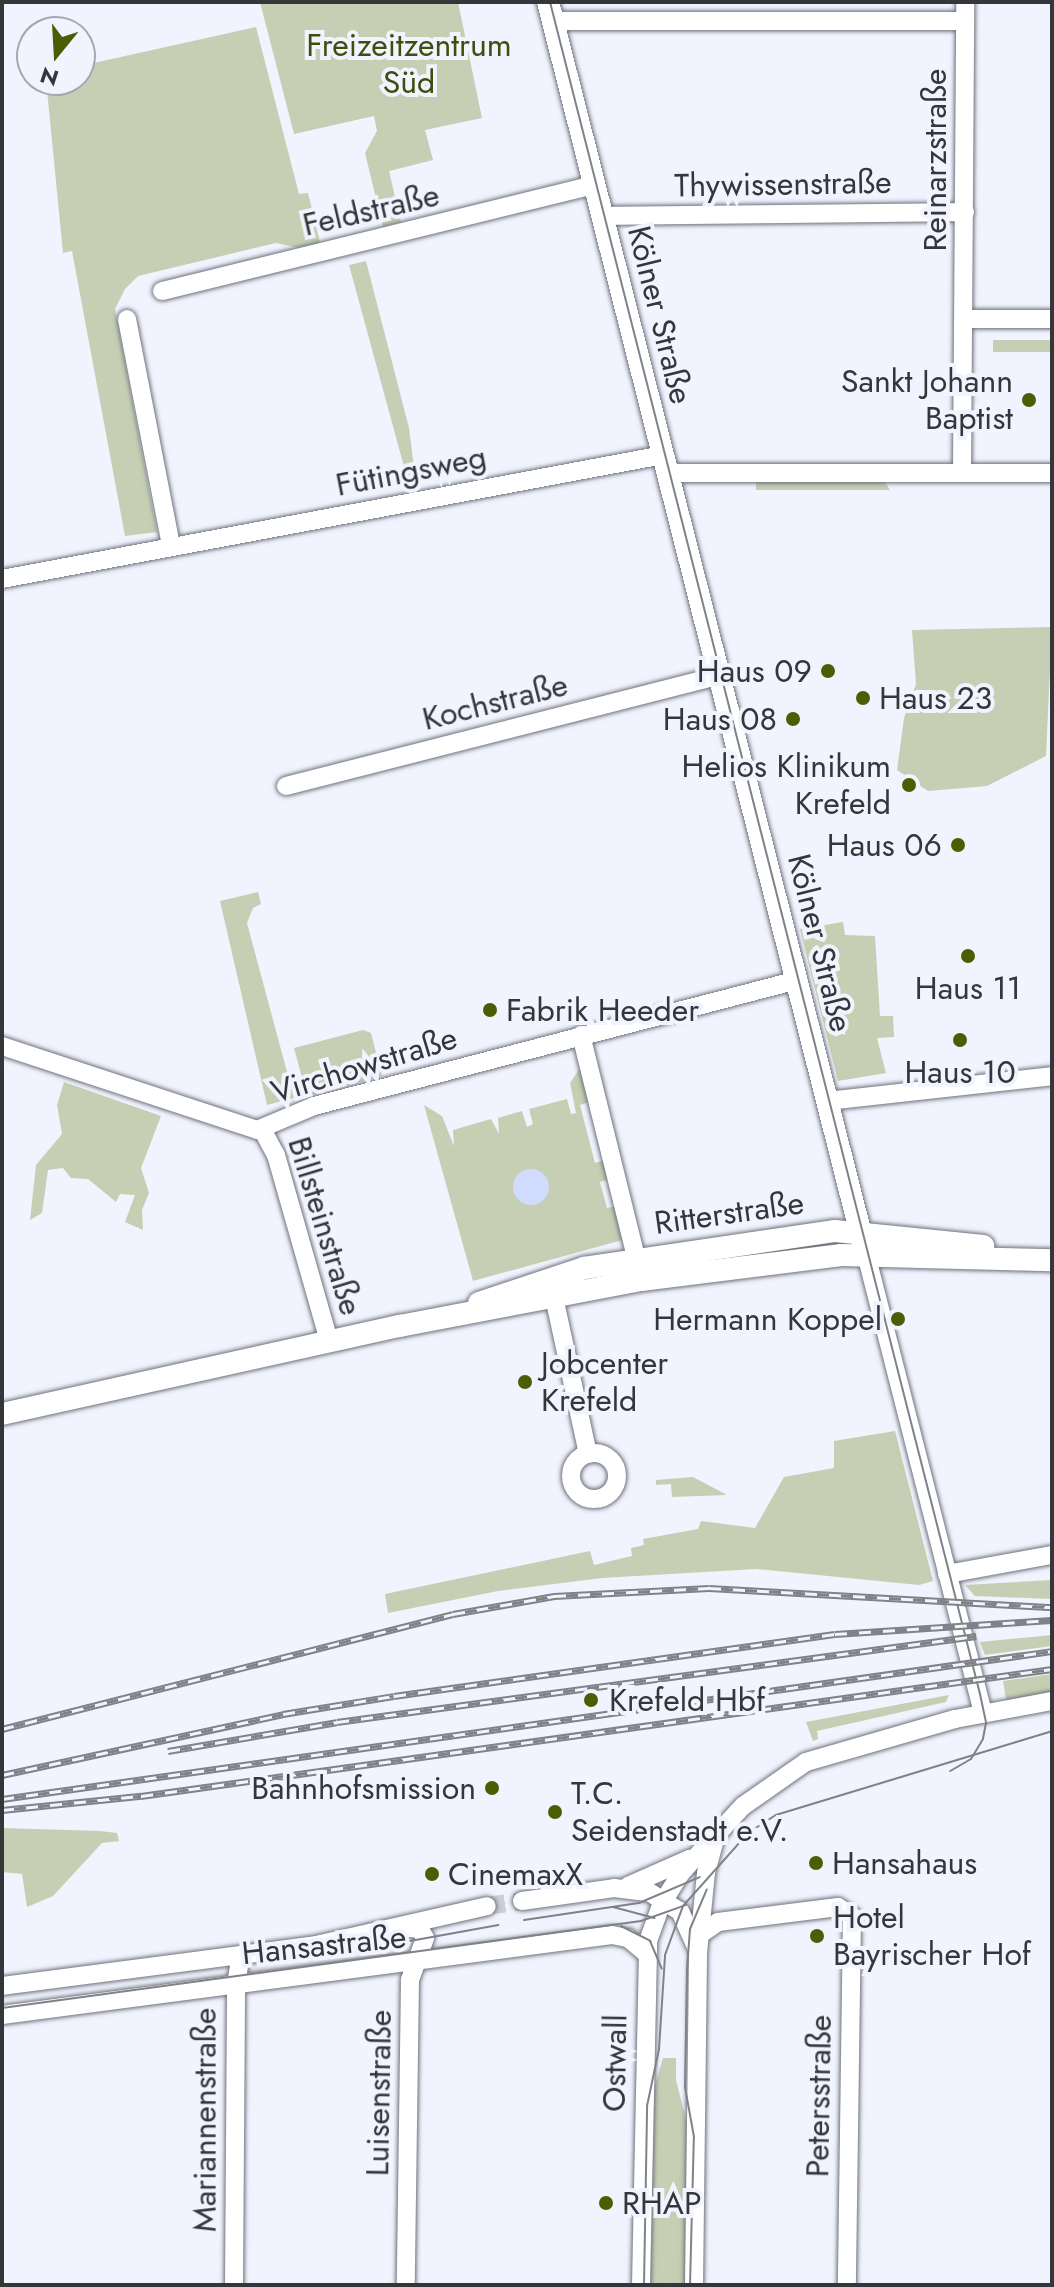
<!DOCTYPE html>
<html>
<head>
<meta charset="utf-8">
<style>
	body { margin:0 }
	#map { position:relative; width:1054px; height:2287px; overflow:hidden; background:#f1f4fe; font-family:Jost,sans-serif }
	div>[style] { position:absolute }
	.green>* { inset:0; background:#c6cfb3; transform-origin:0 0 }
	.water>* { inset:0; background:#cfdcfd }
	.round { border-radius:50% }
	.minor-tunnel>* { height:18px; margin-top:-9px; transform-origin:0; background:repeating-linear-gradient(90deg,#cbced7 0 18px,transparent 0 27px) }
	.roads { filter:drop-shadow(0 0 2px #6e727d) drop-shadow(0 0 2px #6e727d) }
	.minor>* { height:18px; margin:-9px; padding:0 9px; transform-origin:9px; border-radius:9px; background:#fff }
	.minor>.ring { margin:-9px; padding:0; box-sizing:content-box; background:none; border:18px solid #fff; border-radius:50% }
	.major>* { height:22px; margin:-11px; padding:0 11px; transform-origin:11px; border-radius:11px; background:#fff }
	.tram>* { height:2px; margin:-1px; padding:0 1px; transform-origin:1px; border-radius:1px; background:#7f8288 }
	.rail>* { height:7px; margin-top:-3.5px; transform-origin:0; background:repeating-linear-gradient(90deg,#f1f4fe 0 12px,#7f8288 0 24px); box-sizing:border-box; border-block:2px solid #7f8288 }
	.dots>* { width:22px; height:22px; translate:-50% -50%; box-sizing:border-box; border:4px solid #f1f4fe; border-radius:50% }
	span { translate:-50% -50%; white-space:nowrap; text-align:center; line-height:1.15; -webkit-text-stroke:8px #f1f4fe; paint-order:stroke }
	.park-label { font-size:32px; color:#3e4e0c }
	.street-label { font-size:32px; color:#34363a }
	.poi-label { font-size:32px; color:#34363a }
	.right { translate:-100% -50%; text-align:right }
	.left { translate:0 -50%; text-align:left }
	.frame { position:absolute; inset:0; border:4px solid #34363a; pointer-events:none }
	.north { position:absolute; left:16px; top:16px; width:80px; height:80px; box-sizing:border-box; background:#f1f4fe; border:2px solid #a5a8b0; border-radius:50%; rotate:198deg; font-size:22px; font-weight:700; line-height:32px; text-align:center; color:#34363a }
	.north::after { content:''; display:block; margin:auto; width:28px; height:36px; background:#4c5e04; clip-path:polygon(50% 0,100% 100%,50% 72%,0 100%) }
</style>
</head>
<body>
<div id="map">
	<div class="green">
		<div style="clip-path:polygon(260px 2px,458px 2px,482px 118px,425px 130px,433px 160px,389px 171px,401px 222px,383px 227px,365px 153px,377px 131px,374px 116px,294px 134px)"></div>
		<div style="clip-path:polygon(256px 27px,299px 194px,308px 193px,320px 242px,308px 250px,276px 243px,138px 276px,125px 289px,115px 309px,157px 532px,125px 536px,72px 251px,63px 253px,46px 80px,80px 80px,80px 66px)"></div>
		<div style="clip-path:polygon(366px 261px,409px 428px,416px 483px,409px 485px,349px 265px)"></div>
		<div style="left:993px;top:340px;width:59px;height:12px"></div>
		<div style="clip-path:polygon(884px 481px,890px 490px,756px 490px,756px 482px)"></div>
		<div style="clip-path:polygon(1052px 627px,1046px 756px,987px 786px,928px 791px,897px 770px,904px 718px,916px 684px,912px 630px)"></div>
		<div style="clip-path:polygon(258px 892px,261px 904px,253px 908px,247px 923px,294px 1098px,267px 1105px,220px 901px)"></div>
		<div style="clip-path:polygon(843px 922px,845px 935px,875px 936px,880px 1016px,893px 1016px,894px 1037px,877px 1038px,886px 1073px,838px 1081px,800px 929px)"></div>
		<div style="clip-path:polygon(363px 1030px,371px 1033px,382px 1076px,307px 1096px,294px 1048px)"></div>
		<div style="clip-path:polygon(582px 1065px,590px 1102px,580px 1105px,595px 1163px,605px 1160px,610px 1179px,600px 1182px,607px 1208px,617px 1206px,626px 1239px,473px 1281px,424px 1105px,442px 1116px,454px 1146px,453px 1130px,491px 1119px,499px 1134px,498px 1118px,522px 1111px,527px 1127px,533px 1124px,529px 1109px,567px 1099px,571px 1114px,576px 1113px,570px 1083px)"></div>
		<div style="clip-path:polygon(64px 1082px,161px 1116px,141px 1168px,149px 1193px,142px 1210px,143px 1230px,125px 1222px,135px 1195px,120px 1194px,116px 1202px,88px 1179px,71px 1178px,63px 1168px,48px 1170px,42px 1213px,30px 1220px,36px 1165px,62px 1134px,57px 1105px)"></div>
		<div style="clip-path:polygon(895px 1431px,933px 1581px,919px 1585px,756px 1569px,602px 1578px,498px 1591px,388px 1613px,385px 1594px,590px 1551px,594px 1565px,632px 1556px,631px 1548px,644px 1545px,643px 1539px,698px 1529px,701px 1521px,755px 1528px,784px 1477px,834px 1468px,834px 1441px)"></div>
		<div style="clip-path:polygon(693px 1477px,727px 1495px,672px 1497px,671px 1484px,656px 1485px,656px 1480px)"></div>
		<div style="clip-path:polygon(1052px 1580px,1052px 1599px,975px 1596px,965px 1585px)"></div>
		<div style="clip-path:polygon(1052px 1635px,1052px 1646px,985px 1655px,980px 1642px)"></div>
		<div style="clip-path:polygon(1052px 1674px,1052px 1696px,1007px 1705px,1003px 1681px)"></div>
		<div style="clip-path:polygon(949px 1695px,946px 1702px,817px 1731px,818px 1739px,813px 1741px,806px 1722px)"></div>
		<div style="clip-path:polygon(2px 1828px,100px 1831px,117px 1833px,119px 1841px,102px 1843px,53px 1896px,27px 1907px,22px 1874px,2px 1872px)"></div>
		<div style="clip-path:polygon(663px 2058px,676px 2058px,676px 2080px,690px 2135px,688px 2285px,647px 2285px,653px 2093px)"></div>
	</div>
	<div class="water">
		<div class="round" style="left:513px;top:1169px;width:36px;height:36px"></div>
	</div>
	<div class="minor-tunnel">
		<div style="left:487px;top:1906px;width:35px;rotate:-8deg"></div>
	</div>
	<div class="roads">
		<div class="minor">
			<div style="left:552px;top:21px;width:413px"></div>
			<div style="left:602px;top:216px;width:363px;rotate:-0.6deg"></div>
			<div style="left:162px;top:291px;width:445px;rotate:-13.8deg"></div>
			<div style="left:127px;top:319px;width:231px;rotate:79deg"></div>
			<div style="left:964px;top:319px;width:88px"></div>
			<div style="left:667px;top:473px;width:385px"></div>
			<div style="left:962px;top:473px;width:471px;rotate:-89.6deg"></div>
			<div style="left:2px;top:579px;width:673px;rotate:-10.62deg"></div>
			<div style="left:286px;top:786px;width:447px;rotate:-14.3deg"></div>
			<div style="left:581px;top:1035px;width:230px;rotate:76.1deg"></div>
			<div style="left:2px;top:1046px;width:268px;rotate:18.2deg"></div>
			<div style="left:257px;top:1130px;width:62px;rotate:-22.8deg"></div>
			<div style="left:314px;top:1106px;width:498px;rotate:-14.6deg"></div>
			<div style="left:827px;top:1101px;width:226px;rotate:-6.3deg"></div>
			<div style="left:262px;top:1129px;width:30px;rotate:62deg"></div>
			<div style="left:276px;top:1155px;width:193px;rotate:74.1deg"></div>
			<div style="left:866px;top:1254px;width:474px;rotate:75.7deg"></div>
			<div style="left:551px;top:1283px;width:175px;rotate:77.8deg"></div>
			<div class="ring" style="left:571px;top:1453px;width:28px;height:28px"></div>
			<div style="left:947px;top:1574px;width:107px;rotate:-10.3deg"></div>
			<div style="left:628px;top:1886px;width:67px;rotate:-23.9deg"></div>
			<div style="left:522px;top:1901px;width:93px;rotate:-8deg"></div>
			<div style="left:614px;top:1888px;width:35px;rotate:7deg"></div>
			<div style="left:649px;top:1892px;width:36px;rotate:32deg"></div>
			<div style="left:680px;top:1911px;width:39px;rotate:66deg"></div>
			<div style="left:400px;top:1927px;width:20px;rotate:6deg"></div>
			<div style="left:420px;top:1929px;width:10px;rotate:61deg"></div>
			<div style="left:425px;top:1938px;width:45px;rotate:109.7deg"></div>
			<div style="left:410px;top:1980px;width:305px;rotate:90.8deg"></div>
			<div style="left:701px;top:1934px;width:21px;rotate:-35deg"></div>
			<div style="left:718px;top:1922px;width:121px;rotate:-7.1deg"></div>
			<div style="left:838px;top:1907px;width:17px;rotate:33deg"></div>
			<div style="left:852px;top:1916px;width:369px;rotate:90.8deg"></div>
			<div style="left:2px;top:1986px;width:317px;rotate:-7.4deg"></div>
			<div style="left:316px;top:1945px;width:175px;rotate:-12.8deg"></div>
			<div style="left:2px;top:2015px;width:615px;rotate:-7.47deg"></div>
			<div style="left:612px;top:1935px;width:16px;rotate:11deg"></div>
			<div style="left:628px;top:1938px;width:25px;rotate:40deg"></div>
			<div style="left:234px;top:2285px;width:300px;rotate:-89.6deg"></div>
			<div style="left:236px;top:1985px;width:30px;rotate:-81deg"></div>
			<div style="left:641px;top:2285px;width:344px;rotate:-88.8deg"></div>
			<div style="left:648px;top:1941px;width:38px;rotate:-70deg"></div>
			<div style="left:661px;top:1905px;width:38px;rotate:-58deg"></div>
			<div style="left:681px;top:1873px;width:91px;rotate:-47.2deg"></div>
			<div style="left:743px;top:1806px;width:77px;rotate:-34.9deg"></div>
			<div style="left:806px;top:1762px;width:155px;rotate:-16.1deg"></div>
			<div style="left:955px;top:1719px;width:99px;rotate:-10.5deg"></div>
			<div style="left:694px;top:2285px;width:332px;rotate:-89.3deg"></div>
			<div style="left:698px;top:1953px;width:80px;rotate:-84.3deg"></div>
			<div style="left:706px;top:1873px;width:38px;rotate:-75deg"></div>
		</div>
		<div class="major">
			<div style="left:548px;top:2px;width:1292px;rotate:75.75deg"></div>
			<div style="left:479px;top:1303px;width:111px;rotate:-18.4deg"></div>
			<div style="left:584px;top:1268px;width:254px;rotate:-8.4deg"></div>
			<div style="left:835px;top:1231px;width:149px;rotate:5.8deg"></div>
			<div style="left:2px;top:1414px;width:408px;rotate:-12.5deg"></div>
			<div style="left:400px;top:1326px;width:245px;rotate:-10.8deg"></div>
			<div style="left:641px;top:1280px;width:202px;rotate:-7.1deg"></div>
			<div style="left:841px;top:1255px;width:211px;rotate:1.4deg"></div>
		</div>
	</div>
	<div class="tram">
		<div style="left:550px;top:2px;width:1746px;rotate:75.74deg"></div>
		<div style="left:980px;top:1694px;width:30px;rotate:78deg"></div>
		<div style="left:986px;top:1723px;width:16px;rotate:101deg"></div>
		<div style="left:983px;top:1739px;width:23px;rotate:121deg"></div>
		<div style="left:971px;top:1759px;width:24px;rotate:150deg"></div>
		<div style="left:613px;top:1907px;width:43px;rotate:14.7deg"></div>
		<div style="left:524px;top:1920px;width:116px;rotate:-8.4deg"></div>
		<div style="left:639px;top:1903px;width:66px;rotate:-23.1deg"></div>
		<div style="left:621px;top:1926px;width:33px;rotate:27deg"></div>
		<div style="left:650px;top:1941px;width:30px;rotate:67deg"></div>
		<div style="left:399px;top:1943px;width:101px;rotate:-10.3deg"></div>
		<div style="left:2px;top:2008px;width:645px;rotate:-7.75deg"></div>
		<div style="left:641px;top:1921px;width:48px;rotate:-19.6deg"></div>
		<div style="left:644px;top:2285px;width:179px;rotate:-89deg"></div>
		<div style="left:647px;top:2106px;width:58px;rotate:-78.1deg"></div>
		<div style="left:659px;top:2049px;width:94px;rotate:-86.3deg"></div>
		<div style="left:665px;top:1955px;width:52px;rotate:-69.8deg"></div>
		<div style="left:683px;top:1906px;width:98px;rotate:-48.3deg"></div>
		<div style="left:748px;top:1833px;width:33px;rotate:-33deg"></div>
		<div style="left:776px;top:1815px;width:288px;rotate:-16.9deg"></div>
		<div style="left:690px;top:2285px;width:148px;rotate:-88.5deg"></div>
		<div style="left:694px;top:2137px;width:51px;rotate:-100.2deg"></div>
		<div style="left:685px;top:2087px;width:118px;rotate:-89deg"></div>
		<div style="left:687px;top:1969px;width:40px;rotate:-85.7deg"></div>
		<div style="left:690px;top:1929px;width:43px;rotate:-67deg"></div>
	</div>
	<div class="rail">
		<div style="left:2px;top:1729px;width:465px;rotate:-14.3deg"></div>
		<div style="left:453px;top:1614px;width:103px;rotate:-10.1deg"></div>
		<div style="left:554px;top:1596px;width:155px;rotate:-3deg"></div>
		<div style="left:709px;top:1588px;width:344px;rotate:3.2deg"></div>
		<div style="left:168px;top:1751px;width:171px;rotate:-9.7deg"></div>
		<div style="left:337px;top:1722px;width:645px;rotate:-7.67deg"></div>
		<div style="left:2px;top:1775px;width:288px;rotate:-12.2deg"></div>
		<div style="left:283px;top:1714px;width:112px;rotate:-9.2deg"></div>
		<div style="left:394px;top:1696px;width:445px;rotate:-8deg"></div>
		<div style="left:835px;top:1634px;width:217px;rotate:-3.7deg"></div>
		<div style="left:2px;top:1799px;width:1060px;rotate:-8.02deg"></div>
		<div style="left:2px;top:1810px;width:140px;rotate:-5.8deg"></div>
		<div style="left:141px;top:1796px;width:920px;rotate:-7.94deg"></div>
	</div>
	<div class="dots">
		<div style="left:1029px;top:400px;background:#4c5e04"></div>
		<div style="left:828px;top:671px;background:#4c5e04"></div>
		<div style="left:863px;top:698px;background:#4c5e04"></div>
		<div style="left:793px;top:719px;background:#4c5e04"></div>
		<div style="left:909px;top:785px;background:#4c5e04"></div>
		<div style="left:958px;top:845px;background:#4c5e04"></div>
		<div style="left:968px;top:956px;background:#4c5e04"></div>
		<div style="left:490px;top:1010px;background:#4c5e04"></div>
		<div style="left:960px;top:1040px;background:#4c5e04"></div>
		<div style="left:898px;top:1319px;background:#4c5e04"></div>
		<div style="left:525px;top:1382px;background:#4c5e04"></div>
		<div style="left:591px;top:1700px;background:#4c5e04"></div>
		<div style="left:492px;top:1788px;background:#4c5e04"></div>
		<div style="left:555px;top:1812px;background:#4c5e04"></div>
		<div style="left:816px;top:1863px;background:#4c5e04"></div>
		<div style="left:432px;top:1874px;background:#4c5e04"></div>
		<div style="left:817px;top:1936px;background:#4c5e04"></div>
		<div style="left:606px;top:2203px;background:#4c5e04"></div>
	</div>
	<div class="park-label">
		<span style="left:409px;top:64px">Freizeitzentrum<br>Süd</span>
	</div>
	<div class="street-label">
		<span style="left:935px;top:160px;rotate:-90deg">Reinarzstraße</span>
		<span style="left:783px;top:184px;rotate:-1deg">Thywissenstraße</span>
		<span style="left:371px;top:210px;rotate:-13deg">Feldstraße</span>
		<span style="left:660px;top:315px;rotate:76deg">Kölner Straße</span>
		<span style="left:411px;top:471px;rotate:-11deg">Fütingsweg</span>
		<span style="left:495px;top:702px;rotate:-14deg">Kochstraße</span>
		<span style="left:820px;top:943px;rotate:76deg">Kölner Straße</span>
		<span style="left:364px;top:1065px;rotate:-17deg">Virchowstraße</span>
		<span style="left:729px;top:1213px;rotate:-8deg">Ritterstraße</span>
		<span style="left:325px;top:1226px;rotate:73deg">Billsteinstraße</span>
		<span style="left:324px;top:1945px;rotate:-6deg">Hansastraße</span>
		<span style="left:615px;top:2063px;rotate:-89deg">Ostwall</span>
		<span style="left:379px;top:2093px;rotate:-89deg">Luisenstraße</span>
		<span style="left:819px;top:2096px;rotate:-89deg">Petersstraße</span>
		<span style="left:205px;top:2120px;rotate:-90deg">Mariannenstraße</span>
	</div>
	<div class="poi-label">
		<span class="right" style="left:1013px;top:400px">Sankt Johann<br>Baptist</span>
		<span class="right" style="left:812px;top:671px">Haus 09</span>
		<span class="left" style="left:879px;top:698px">Haus 23</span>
		<span class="right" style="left:777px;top:719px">Haus 08</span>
		<span class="right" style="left:891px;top:785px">Helios Klinikum<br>Krefeld</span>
		<span class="right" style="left:942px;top:845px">Haus 06</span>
		<span style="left:968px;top:988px">Haus 11</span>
		<span class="left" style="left:506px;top:1010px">Fabrik Heeder</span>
		<span style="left:960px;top:1072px">Haus 10</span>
		<span class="right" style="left:882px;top:1319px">Hermann Koppel</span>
		<span class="left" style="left:541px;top:1382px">Jobcenter<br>Krefeld</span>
		<span class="left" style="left:609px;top:1700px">Krefeld Hbf</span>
		<span class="right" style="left:476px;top:1788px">Bahnhofsmission</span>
		<span class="left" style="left:571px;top:1812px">T.C.<br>Seidenstadt e.V.</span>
		<span class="left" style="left:832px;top:1863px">Hansahaus</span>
		<span class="left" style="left:448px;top:1874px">CinemaxX</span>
		<span class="left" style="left:833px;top:1936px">Hotel<br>Bayrischer Hof</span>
		<span class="left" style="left:622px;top:2203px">RHAP</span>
	</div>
	<div class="frame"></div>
	<div class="north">N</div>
</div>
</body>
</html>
